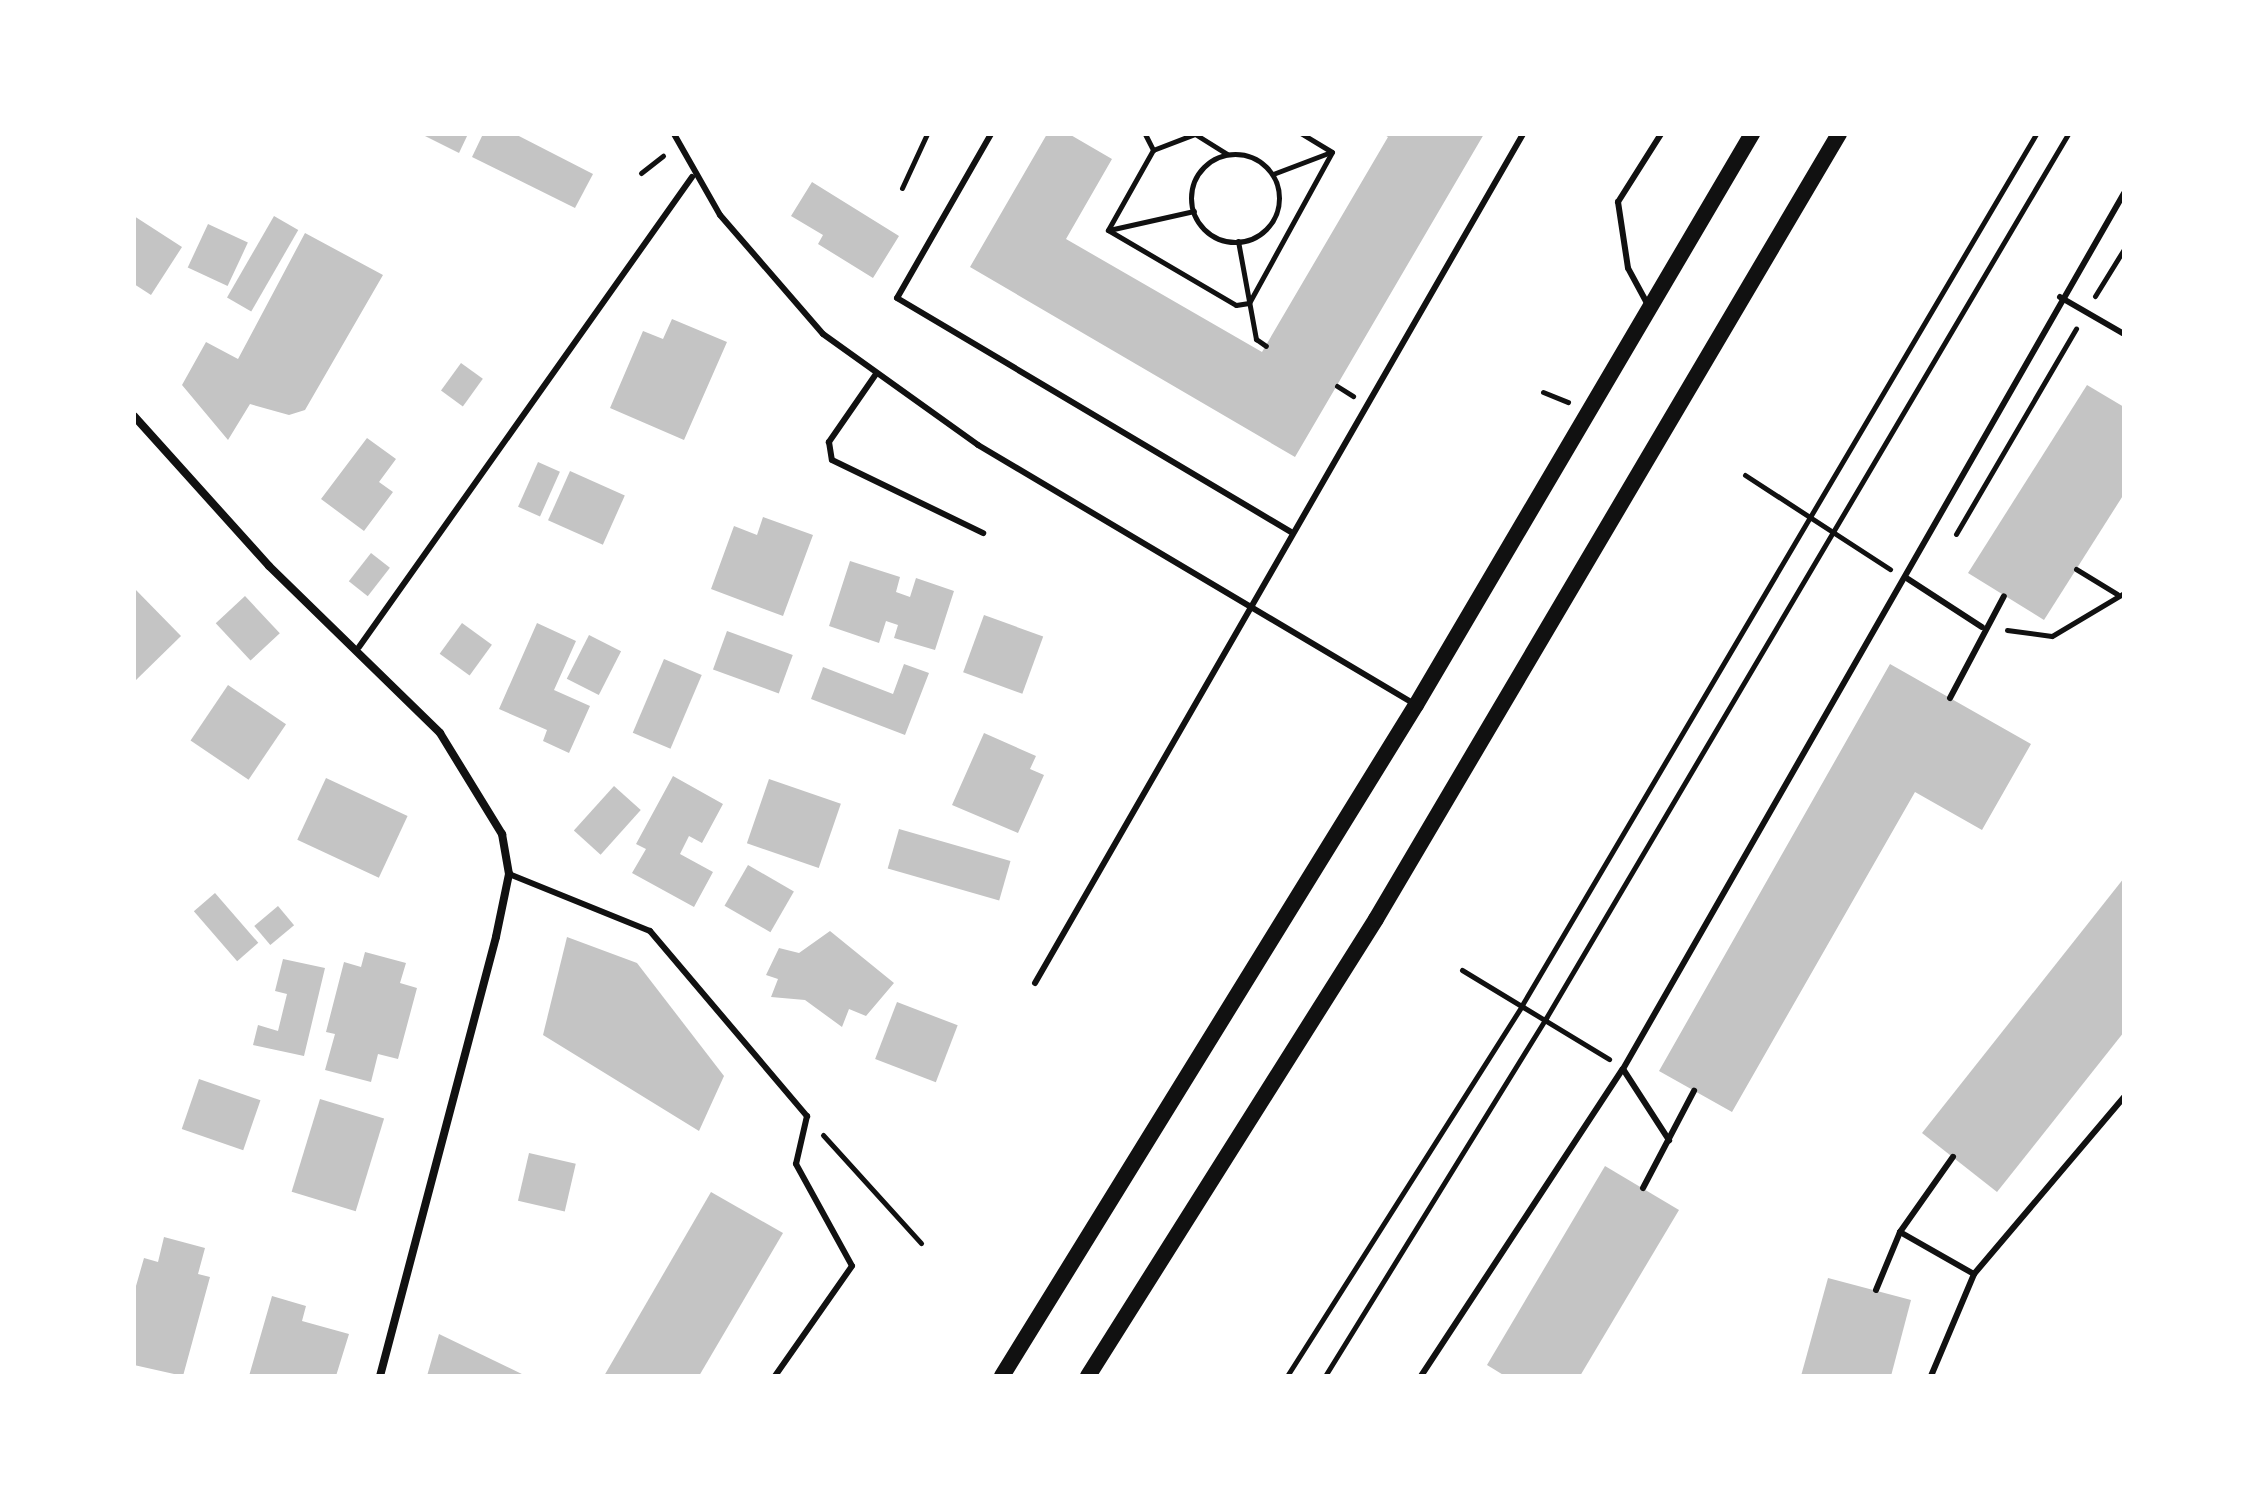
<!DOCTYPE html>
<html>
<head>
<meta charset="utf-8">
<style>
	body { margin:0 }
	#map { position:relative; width:2258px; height:1510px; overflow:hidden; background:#fff; font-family:"Open Sans",sans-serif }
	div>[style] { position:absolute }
	.building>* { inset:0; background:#c4c4c4; transform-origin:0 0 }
	.path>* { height:5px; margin:-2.5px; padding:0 2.5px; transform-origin:2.5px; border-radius:2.5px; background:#111 }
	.path>.ring { margin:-2.5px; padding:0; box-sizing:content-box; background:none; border:5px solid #111; border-radius:50% }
	.service>* { height:6px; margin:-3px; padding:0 3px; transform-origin:3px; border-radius:3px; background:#111 }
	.minor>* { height:8px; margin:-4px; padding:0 4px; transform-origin:4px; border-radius:4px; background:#111 }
	.secondary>* { height:16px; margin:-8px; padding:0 8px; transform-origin:8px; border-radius:8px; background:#111 }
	span { translate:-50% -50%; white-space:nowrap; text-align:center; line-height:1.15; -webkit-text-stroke:8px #fff; paint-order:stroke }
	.frame { position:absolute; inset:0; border:136px solid #fff; pointer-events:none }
</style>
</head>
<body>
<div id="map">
	<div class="building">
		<div style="clip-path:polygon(421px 134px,468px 134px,459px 153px)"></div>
		<div style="clip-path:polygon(483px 134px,515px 134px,593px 174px,575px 208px,472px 157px)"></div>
		<div style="clip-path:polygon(1047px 134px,1069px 134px,1112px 159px,1066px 239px,1262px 352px,1388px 137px,1383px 134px,1484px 134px,1295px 457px,970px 267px)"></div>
		<div style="clip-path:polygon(812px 182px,899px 236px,873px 278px,818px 244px,823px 235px,791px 216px)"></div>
		<div style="clip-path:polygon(134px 216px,182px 247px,151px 295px,134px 284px)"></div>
		<div style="left:274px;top:216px;width:28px;height:94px;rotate:30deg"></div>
		<div style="left:208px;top:224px;width:44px;height:48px;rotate:25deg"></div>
		<div style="clip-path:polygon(305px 233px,383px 275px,305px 410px,289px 415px,250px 404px,228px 440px,182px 385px,206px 342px,238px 359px)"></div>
		<div style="clip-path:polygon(672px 319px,727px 342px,684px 440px,610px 408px,643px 331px,663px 339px)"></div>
		<div style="left:461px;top:363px;width:27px;height:34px;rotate:36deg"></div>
		<div style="clip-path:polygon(2087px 385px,2124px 407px,2124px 494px,2044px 620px,1968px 573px)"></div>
		<div style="clip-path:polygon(367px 438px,396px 459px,379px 482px,393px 492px,364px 531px,321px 499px)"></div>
		<div style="left:538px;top:462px;width:24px;height:49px;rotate:24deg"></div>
		<div style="left:570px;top:471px;width:60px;height:54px;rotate:24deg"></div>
		<div style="clip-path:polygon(763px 517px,813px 535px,783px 616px,711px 589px,734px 526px,757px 535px)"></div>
		<div style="left:371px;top:553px;width:24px;height:36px;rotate:38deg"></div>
		<div style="clip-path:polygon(850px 561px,900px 577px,896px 592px,910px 597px,916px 578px,954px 591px,935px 650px,894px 638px,898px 625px,886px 621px,879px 643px,829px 626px)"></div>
		<div style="clip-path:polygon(134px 588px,181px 636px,134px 682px)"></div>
		<div style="left:245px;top:596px;width:51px;height:40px;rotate:47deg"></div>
		<div style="left:984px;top:615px;width:63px;height:61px;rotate:20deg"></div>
		<div style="left:462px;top:623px;width:37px;height:38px;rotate:36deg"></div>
		<div style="clip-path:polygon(537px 623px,576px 641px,554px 690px,590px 706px,569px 753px,543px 741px,547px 730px,499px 709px)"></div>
		<div style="left:727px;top:631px;width:70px;height:41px;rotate:20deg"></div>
		<div style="left:589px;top:635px;width:36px;height:49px;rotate:27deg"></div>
		<div style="left:664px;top:659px;width:41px;height:80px;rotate:23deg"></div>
		<div style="clip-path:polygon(904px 664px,929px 673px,905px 735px,811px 699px,823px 667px,893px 694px)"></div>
		<div style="clip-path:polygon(1890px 664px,2031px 744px,1982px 830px,1915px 792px,1732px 1112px,1659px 1071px)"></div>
		<div style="left:228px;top:685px;width:70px;height:67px;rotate:34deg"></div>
		<div style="clip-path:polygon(984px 733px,1036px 756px,1030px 769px,1044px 775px,1018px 833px,952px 805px)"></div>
		<div style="clip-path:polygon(673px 776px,723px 804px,702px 843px,689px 836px,680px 854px,713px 872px,694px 907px,632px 873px,646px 849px,636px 844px)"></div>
		<div style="left:326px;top:778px;width:90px;height:68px;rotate:25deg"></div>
		<div style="left:769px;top:779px;width:76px;height:68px;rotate:19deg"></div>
		<div style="left:614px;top:786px;width:36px;height:60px;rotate:42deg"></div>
		<div style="left:899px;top:829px;width:116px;height:41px;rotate:16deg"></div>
		<div style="left:748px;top:865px;width:53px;height:47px;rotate:30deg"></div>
		<div style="clip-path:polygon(2124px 878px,2124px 1032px,1997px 1192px,1922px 1133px)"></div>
		<div style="left:215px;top:893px;width:66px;height:28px;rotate:49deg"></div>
		<div style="left:278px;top:906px;width:25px;height:31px;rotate:50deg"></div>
		<div style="clip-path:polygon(830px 931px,894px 983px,866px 1016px,849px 1009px,842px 1027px,805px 1000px,771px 997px,778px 979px,766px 975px,779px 948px,799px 953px)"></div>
		<div style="clip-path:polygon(567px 937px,637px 963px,724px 1076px,699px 1131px,543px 1035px)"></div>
		<div style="clip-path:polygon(365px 952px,406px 963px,400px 983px,417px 988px,398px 1059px,378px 1054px,371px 1082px,325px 1070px,335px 1034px,326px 1032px,344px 962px,361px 967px)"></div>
		<div style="clip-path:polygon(283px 959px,325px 968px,304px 1056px,253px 1045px,258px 1025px,278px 1031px,287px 994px,275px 991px)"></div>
		<div style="left:897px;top:1002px;width:65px;height:61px;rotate:21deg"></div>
		<div style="left:199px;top:1079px;width:65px;height:53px;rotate:19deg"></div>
		<div style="left:320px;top:1099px;width:67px;height:97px;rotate:17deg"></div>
		<div style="left:529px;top:1153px;width:48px;height:49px;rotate:13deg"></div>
		<div style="clip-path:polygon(1605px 1166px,1679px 1210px,1580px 1376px,1505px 1376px,1487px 1365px)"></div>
		<div style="clip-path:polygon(711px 1192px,783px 1233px,699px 1376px,604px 1376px)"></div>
		<div style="clip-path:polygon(164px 1237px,205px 1248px,198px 1274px,210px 1277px,183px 1376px,134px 1365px,134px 1293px,144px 1258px,158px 1262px)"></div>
		<div style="clip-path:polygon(1828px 1278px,1911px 1300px,1891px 1376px,1801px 1376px)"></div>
		<div style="clip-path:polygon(272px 1296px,306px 1306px,302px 1321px,349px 1334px,336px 1376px,249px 1376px)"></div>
		<div style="clip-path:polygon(439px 1334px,526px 1376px,427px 1376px)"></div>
	</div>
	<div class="path">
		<div style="left:1145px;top:134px;width:18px;rotate:63deg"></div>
		<div style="left:1153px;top:150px;width:92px;rotate:119.4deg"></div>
		<div style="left:1108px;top:230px;width:148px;rotate:30.4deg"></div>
		<div style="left:1236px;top:305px;width:13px;rotate:-9deg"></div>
		<div style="left:1249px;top:303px;width:172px;rotate:-61.2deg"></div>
		<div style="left:1332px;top:152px;width:35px;rotate:-149deg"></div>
		<div style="left:1153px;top:150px;width:45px;rotate:-20.9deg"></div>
		<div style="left:1195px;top:134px;width:38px;rotate:32deg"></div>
		<div class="ring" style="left:1191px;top:154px;width:83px;height:83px"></div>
		<div style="left:641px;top:173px;width:28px;rotate:-38deg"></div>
		<div style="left:1273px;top:174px;width:62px;rotate:-20.8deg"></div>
		<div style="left:902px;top:188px;width:60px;rotate:-65.2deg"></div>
		<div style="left:1109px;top:230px;width:87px;rotate:-12.6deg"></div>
		<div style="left:1238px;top:241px;width:100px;rotate:79.6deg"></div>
		<div style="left:1256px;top:339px;width:12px;rotate:35deg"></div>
		<div style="left:2095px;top:296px;width:55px;rotate:-58.3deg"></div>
		<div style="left:1337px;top:386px;width:19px;rotate:32deg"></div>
		<div style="left:1543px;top:392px;width:27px;rotate:22deg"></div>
		<div style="left:1745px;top:475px;width:173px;rotate:33deg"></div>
		<div style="left:1956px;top:534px;width:238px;rotate:-59.7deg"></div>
		<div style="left:2076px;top:569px;width:48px;rotate:31.4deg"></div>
		<div style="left:2007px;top:630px;width:45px;rotate:7.6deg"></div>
		<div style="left:2052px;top:636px;width:84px;rotate:-30.8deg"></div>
		<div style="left:1462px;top:970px;width:172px;rotate:31.2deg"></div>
		<div style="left:823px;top:1135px;width:146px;rotate:47.8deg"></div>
		<div style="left:1287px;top:1376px;width:439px;rotate:-57.6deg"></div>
		<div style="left:1522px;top:1005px;width:1011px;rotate:-59.45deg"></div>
		<div style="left:1325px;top:1376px;width:421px;rotate:-58.3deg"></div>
		<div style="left:1546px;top:1018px;width:1027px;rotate:-59.44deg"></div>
	</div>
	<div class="service">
		<div style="left:674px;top:134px;width:93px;rotate:60.4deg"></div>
		<div style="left:720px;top:215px;width:157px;rotate:49.1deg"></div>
		<div style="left:823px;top:334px;width:191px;rotate:35.6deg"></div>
		<div style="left:978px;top:445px;width:509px;rotate:30.69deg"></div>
		<div style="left:991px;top:134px;width:189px;rotate:119.8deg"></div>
		<div style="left:897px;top:298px;width:458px;rotate:30.7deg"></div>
		<div style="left:2060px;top:297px;width:74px;rotate:30deg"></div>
		<div style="left:1648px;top:305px;width:42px;rotate:-118.4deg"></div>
		<div style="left:1628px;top:268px;width:67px;rotate:-98.6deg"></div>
		<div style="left:1618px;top:202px;width:80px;rotate:-57.7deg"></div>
		<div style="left:876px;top:374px;width:83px;rotate:124.7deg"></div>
		<div style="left:829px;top:442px;width:18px;rotate:81deg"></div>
		<div style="left:832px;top:460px;width:168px;rotate:25.8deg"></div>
		<div style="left:1908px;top:579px;width:88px;rotate:33deg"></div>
		<div style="left:359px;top:647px;width:576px;rotate:-54.68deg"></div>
		<div style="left:1950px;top:698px;width:115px;rotate:-62.1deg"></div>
		<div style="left:509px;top:874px;width:152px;rotate:22deg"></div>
		<div style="left:650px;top:931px;width:243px;rotate:49.7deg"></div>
		<div style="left:807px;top:1116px;width:49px;rotate:102.9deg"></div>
		<div style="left:796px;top:1164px;width:116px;rotate:61.2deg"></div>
		<div style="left:852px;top:1266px;width:134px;rotate:125deg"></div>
		<div style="left:1035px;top:983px;width:979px;rotate:-60.11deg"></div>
		<div style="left:1623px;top:1069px;width:85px;rotate:57.1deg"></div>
		<div style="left:1643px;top:1188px;width:110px;rotate:-62.3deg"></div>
		<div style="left:1900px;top:1232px;width:85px;rotate:29.6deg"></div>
		<div style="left:1876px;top:1290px;width:63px;rotate:-67.5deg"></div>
		<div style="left:1900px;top:1232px;width:92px;rotate:-54.8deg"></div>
		<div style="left:1421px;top:1376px;width:367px;rotate:-56.7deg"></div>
		<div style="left:1623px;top:1069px;width:1009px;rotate:-60.23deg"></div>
		<div style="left:1931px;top:1376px;width:111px;rotate:-67.1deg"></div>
		<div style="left:1974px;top:1274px;width:232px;rotate:-49.7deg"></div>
	</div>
	<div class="minor">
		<div style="left:134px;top:416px;width:202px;rotate:48deg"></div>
		<div style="left:269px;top:566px;width:239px;rotate:44.3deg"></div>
		<div style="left:440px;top:733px;width:119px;rotate:58.5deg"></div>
		<div style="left:502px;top:834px;width:41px;rotate:80.1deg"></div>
		<div style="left:509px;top:874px;width:64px;rotate:101.7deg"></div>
		<div style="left:496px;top:937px;width:454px;rotate:104.8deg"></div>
	</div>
	<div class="secondary">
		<div style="left:1002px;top:1376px;width:788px;rotate:-58.33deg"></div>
		<div style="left:1416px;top:705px;width:663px;rotate:-59.53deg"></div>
		<div style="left:1088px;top:1376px;width:540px;rotate:-57.78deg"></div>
		<div style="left:1376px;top:919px;width:911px;rotate:-59.47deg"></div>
	</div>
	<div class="frame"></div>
</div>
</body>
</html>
